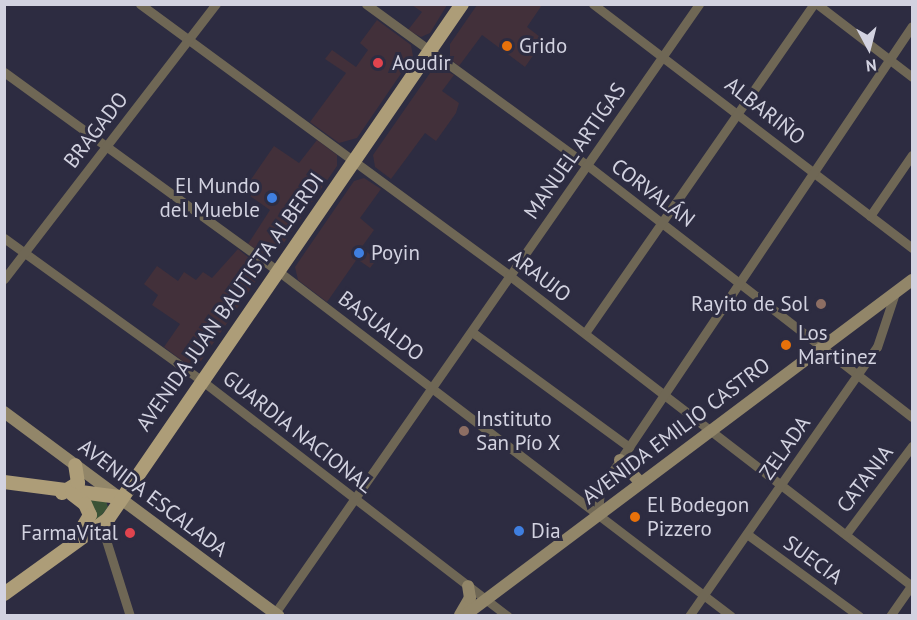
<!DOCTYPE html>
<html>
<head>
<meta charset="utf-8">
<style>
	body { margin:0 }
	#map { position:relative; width:917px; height:620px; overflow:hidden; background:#2d2c41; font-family:"PT Sans",sans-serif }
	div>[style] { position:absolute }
	.commercial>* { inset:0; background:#42303a }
	.green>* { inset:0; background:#3b5336 }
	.street>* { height:9px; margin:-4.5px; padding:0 4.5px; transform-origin:4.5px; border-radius:4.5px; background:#6f6755 }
	.secondary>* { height:12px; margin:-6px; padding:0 6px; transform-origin:6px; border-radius:6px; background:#928669 }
	.primary>* { height:14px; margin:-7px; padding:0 7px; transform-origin:7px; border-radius:7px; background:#ad9d78 }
	.dots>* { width:16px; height:16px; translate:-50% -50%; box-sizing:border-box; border:3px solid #2d2c41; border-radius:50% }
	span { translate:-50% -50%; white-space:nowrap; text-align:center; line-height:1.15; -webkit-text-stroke:6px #2d2c41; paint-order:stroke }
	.poi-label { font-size:21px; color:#d2d2e0 }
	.left { translate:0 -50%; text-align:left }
	.right { translate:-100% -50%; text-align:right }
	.street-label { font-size:21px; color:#d2d2e0 }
	.frame { position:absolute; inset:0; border:6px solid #d2d2e0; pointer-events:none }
	.north { position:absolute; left:839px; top:18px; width:60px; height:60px; -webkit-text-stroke:4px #2d2c41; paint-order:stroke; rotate:173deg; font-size:16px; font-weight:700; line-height:24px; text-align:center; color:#d2d2e0 }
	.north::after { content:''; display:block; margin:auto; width:21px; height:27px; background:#d2d2e0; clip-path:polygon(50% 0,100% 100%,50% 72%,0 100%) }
</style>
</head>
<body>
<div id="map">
	<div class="commercial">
		<div style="clip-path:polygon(412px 5px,447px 5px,430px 33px,421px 37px,408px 30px,422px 12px)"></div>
		<div style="clip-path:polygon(477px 5px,542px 5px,527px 27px,544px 40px,525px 67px,482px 35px,459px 66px,450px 59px,450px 44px)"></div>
		<div style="clip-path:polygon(377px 20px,411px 45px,413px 56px,357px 138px,339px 143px,310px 122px,346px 73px,325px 59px,332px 50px,356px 67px,368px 50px,360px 43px)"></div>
		<div style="clip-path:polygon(440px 68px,454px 75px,442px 91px,459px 103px,456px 113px,436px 141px,425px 133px,391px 179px,375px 167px,373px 155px,430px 73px)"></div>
		<div style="clip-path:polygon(317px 140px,337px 155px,337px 166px,279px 250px,263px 254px,248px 244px,270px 210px,243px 191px,274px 146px,299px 163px)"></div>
		<div style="clip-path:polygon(364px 178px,381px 189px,360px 218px,374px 230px,361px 248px,377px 259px,370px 268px,357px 259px,327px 302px,298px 280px,295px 267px,354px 181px)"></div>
		<div style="clip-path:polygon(238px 249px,258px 265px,259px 277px,201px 361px,188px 365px,164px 347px,180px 324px,152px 305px,158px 295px,144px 284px,157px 266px,178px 281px,184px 272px,196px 280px,203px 272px,212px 278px)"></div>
	</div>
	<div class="green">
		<div style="clip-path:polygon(88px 500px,106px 501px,108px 507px,90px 530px)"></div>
	</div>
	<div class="street">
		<div style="left:140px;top:4px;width:459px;rotate:36.3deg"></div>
		<div style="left:510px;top:276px;width:508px;rotate:37.64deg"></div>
		<div style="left:366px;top:4px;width:273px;rotate:36.1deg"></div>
		<div style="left:587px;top:165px;width:411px;rotate:37.8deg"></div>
		<div style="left:593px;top:4px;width:402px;rotate:37.4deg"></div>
		<div style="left:817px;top:4px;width:120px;rotate:37.5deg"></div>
		<div style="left:4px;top:72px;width:339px;rotate:36deg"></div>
		<div style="left:278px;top:271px;width:569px;rotate:37.29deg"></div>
		<div style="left:870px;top:216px;width:74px;rotate:-55.5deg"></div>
		<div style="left:4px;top:238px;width:243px;rotate:35.8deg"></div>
		<div style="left:201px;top:380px;width:387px;rotate:37.6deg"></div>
		<div style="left:4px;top:279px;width:347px;rotate:-52.4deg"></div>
		<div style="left:472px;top:332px;width:195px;rotate:36.2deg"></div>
		<div style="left:585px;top:333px;width:401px;rotate:-55.2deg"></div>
		<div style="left:598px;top:513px;width:23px;rotate:-85deg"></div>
		<div style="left:600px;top:490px;width:559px;rotate:-56.08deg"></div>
		<div style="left:101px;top:524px;width:96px;rotate:72.5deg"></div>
		<div style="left:747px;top:534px;width:139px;rotate:36.2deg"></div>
		<div style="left:846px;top:534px;width:110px;rotate:-53.1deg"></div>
		<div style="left:275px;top:613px;width:742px;rotate:-55.15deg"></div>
		<div style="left:689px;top:616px;width:328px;rotate:-55.1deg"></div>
		<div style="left:877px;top:347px;width:57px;rotate:-71.6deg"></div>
		<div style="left:890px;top:616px;width:38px;rotate:-55deg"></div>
	</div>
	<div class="secondary">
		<div style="left:4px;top:412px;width:342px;rotate:36.6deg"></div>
		<div style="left:620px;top:460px;width:30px;rotate:48deg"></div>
		<div style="left:460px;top:615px;width:20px;rotate:-60deg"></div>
		<div style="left:470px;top:598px;width:12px;rotate:-99deg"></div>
		<div style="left:464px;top:616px;width:560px;rotate:-36.87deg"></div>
	</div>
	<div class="primary">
		<div style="left:4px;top:482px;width:116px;rotate:7.4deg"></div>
		<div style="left:62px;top:493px;width:19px;rotate:-32deg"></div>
		<div style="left:78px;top:483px;width:18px;rotate:-99deg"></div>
		<div style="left:72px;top:494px;width:16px;rotate:38deg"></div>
		<div style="left:85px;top:504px;width:12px;rotate:66deg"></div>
		<div style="left:90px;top:515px;width:26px;rotate:121deg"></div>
		<div style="left:4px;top:594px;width:128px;rotate:-35.8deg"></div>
		<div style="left:108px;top:519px;width:625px;rotate:-55.5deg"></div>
	</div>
	<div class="dots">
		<div style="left:507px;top:46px;background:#e8710a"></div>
		<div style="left:378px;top:63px;background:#e0444e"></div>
		<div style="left:272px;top:198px;background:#3f7fe0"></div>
		<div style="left:359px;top:253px;background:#3f7fe0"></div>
		<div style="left:821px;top:304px;background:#8d6e63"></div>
		<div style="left:786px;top:345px;background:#e8710a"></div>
		<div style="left:464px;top:431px;background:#8d6e63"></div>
		<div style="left:635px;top:517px;background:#e8710a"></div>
		<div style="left:519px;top:531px;background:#3f7fe0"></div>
		<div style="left:130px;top:533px;background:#e0444e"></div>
	</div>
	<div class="poi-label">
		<span class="left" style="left:519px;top:46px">Grido</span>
		<span class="left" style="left:392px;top:63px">Aoudir</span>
		<span class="right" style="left:260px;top:198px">El Mundo<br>del Mueble</span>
		<span class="left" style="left:371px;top:253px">Poyin</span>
		<span class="right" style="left:809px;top:304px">Rayito de Sol</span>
		<span class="left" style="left:798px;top:345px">Los<br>Martinez</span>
		<span class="left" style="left:476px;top:431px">Instituto<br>San Pío X</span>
		<span class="left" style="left:647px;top:517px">El Bodegon<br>Pizzero</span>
		<span class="left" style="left:531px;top:531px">Dia</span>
		<span class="right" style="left:118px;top:533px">FarmaVital</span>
	</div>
	<div class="street-label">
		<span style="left:765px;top:111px;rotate:38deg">ALBARIÑO</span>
		<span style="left:96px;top:130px;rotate:-52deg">BRAGADO</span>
		<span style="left:575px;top:151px;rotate:-55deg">MANUEL ARTIGAS</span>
		<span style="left:653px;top:193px;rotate:37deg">CORVALÁN</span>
		<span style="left:540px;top:276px;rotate:37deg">ARAUJO</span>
		<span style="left:230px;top:302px;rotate:-55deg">AVENIDA JUAN BAUTISTA ALBERDI</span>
		<span style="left:381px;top:326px;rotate:37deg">BASUALDO</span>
		<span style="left:676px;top:431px;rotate:-37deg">AVENIDA EMILIO CASTRO</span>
		<span style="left:298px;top:432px;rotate:38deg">GUARDIA NACIONAL</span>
		<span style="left:785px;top:448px;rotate:-55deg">ZELADA</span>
		<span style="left:865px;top:479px;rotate:-53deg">CATANIA</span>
		<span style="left:153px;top:498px;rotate:37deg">AVENIDA ESCALADA</span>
		<span style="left:813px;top:560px;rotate:36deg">SUECIA</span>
	</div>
	<div class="frame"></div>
	<div class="north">N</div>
</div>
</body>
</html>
